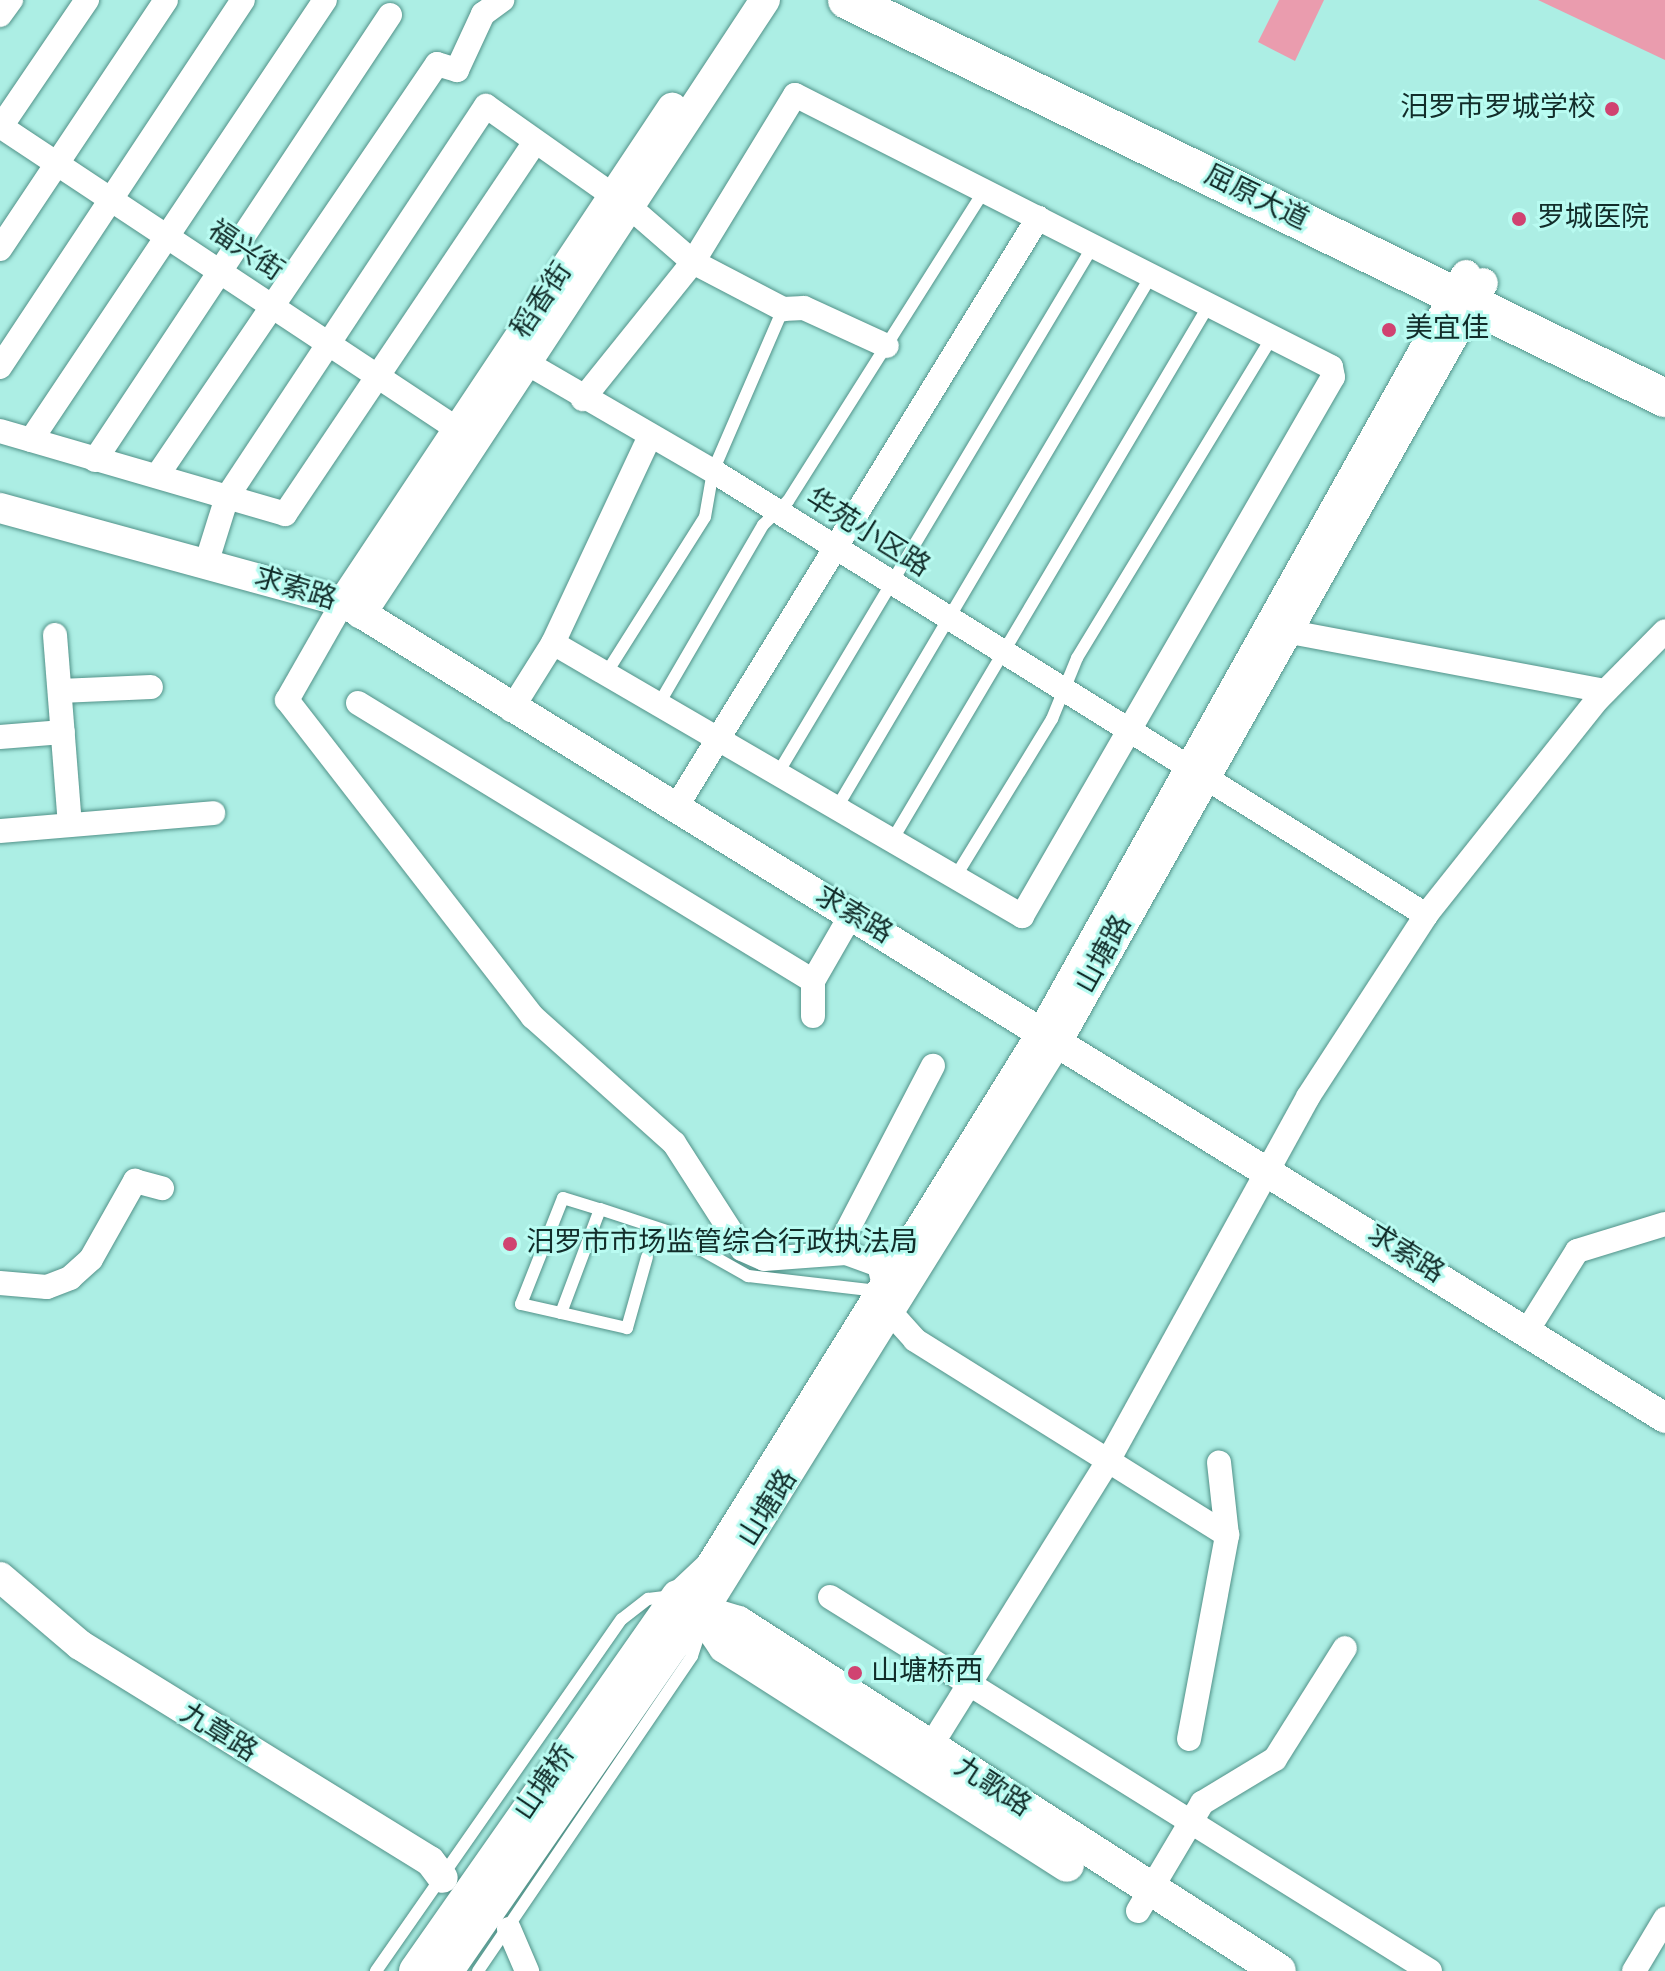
<!DOCTYPE html>
<html>
<head>
<meta charset="utf-8">
<style>
	body { margin:0 }
	#map { position:relative; width:1665px; height:1971px; overflow:hidden; background:#aceee4; font-family:Overpass,"Noto Sans SC",sans-serif }
	div>[style] { position:absolute }
	.green>* { inset:0; background:#ea9cae }
	.roads { filter:drop-shadow(0 0 2px #529289) drop-shadow(0 0 2px #529289) }
	.service>* { height:12px; margin:-6px; padding:0 6px; transform-origin:6px; border-radius:6px; background:#fff }
	.minor>* { height:24px; margin:-12px; padding:0 12px; transform-origin:12px; border-radius:12px; background:#fff }
	.tertiary>* { height:30px; margin:-15px; padding:0 15px; transform-origin:15px; border-radius:15px; background:#fff }
	.secondary>* { height:34px; margin:-17px; padding:0 17px; transform-origin:17px; border-radius:17px; background:#fff }
	.primary>* { height:38px; margin:-19px; padding:0 19px; transform-origin:19px; border-radius:19px; background:#fff }
	.dots>* { width:22px; height:22px; translate:-50% -50%; box-sizing:border-box; border:4px solid #b9fbf1; border-radius:50% }
	span { translate:-50% -50%; white-space:nowrap; text-align:center; line-height:1.15; -webkit-text-stroke:6px #b9fbf1; paint-order:stroke }
	.poi-label { font-size:28px; color:#122d2a }
	.right { translate:-100% -50%; text-align:right }
	.left { translate:0 -50%; text-align:left }
	.street-label { font-size:28px; color:#122d2a }
</style>
</head>
<body>
<div id="map">
	<div class="green">
		<div style="clip-path:polygon(1279px 0,1324px 0,1295px 61px,1258px 42px)"></div>
		<div style="clip-path:polygon(1538px 0,1665px 0,1665px 60px)"></div>
	</div>
	<div class="roads">
		<div class="service">
			<div style="left:607px;top:672px;width:183px;rotate:-57.7deg"></div>
			<div style="left:705px;top:517px;width:47px;rotate:-80.1deg"></div>
			<div style="left:713px;top:471px;width:176px;rotate:-66.6deg"></div>
			<div style="left:660px;top:702px;width:205px;rotate:-59.8deg"></div>
			<div style="left:763px;top:525px;width:35px;rotate:-44deg"></div>
			<div style="left:788px;top:501px;width:367px;rotate:-57.7deg"></div>
			<div style="left:778px;top:773px;width:614px;rotate:-59.13deg"></div>
			<div style="left:836px;top:809px;width:619px;rotate:-59.42deg"></div>
			<div style="left:891px;top:842px;width:624px;rotate:-59.37deg"></div>
			<div style="left:954px;top:879px;width:188px;rotate:-58.5deg"></div>
			<div style="left:1052px;top:719px;width:66px;rotate:-67.7deg"></div>
			<div style="left:1077px;top:658px;width:376px;rotate:-58.7deg"></div>
			<div style="left:647px;top:1257px;width:74px;rotate:105.7deg"></div>
			<div style="left:627px;top:1328px;width:68px;rotate:-167.2deg"></div>
			<div style="left:561px;top:1313px;width:111px;rotate:-69.4deg"></div>
			<div style="left:600px;top:1209px;width:74px;rotate:18.2deg"></div>
			<div style="left:670px;top:1232px;width:90px;rotate:29.4deg"></div>
			<div style="left:748px;top:1276px;width:131px;rotate:6.6deg"></div>
			<div style="left:561px;top:1313px;width:41px;rotate:-167.3deg"></div>
			<div style="left:521px;top:1304px;width:114px;rotate:-68.4deg"></div>
			<div style="left:563px;top:1198px;width:39px;rotate:17deg"></div>
			<div style="left:376px;top:1971px;width:429px;rotate:-55.1deg"></div>
			<div style="left:622px;top:1619px;width:33px;rotate:-38deg"></div>
			<div style="left:648px;top:1599px;width:23px;rotate:-7deg"></div>
			<div style="left:478px;top:1971px;width:381px;rotate:-55.8deg"></div>
			<div style="left:692px;top:1656px;width:29px;rotate:-72deg"></div>
		</div>
		<div class="minor">
			<div style="left:0;top:15px;width:19px;rotate:-54deg"></div>
			<div style="left:0;top:126px;width:548px;rotate:33.55deg"></div>
			<div style="left:0;top:128px;width:155px;rotate:-55.8deg"></div>
			<div style="left:0;top:249px;width:299px;rotate:-56.3deg"></div>
			<div style="left:511px;top:354px;width:233px;rotate:30.1deg"></div>
			<div style="left:713px;top:471px;width:840px;rotate:31.91deg"></div>
			<div style="left:0;top:367px;width:440px;rotate:-56.5deg"></div>
			<div style="left:0;top:431px;width:297px;rotate:16.2deg"></div>
			<div style="left:285px;top:514px;width:447px;rotate:-56.1deg"></div>
			<div style="left:31px;top:440px;width:529px;rotate:-56.25deg"></div>
			<div style="left:95px;top:460px;width:534px;rotate:-56.46deg"></div>
			<div style="left:157px;top:476px;width:498px;rotate:-55.8deg"></div>
			<div style="left:437px;top:64px;width:21px;rotate:17deg"></div>
			<div style="left:457px;top:70px;width:62px;rotate:-65.1deg"></div>
			<div style="left:483px;top:14px;width:24px;rotate:-36deg"></div>
			<div style="left:206px;top:564px;width:70px;rotate:-72.6deg"></div>
			<div style="left:227px;top:497px;width:469px;rotate:-56.5deg"></div>
			<div style="left:486px;top:106px;width:179px;rotate:35.2deg"></div>
			<div style="left:632px;top:209px;width:81px;rotate:41deg"></div>
			<div style="left:693px;top:262px;width:102px;rotate:27.6deg"></div>
			<div style="left:783px;top:309px;width:21px;rotate:-3deg"></div>
			<div style="left:804px;top:308px;width:91px;rotate:24.6deg"></div>
			<div style="left:343px;top:602px;width:113px;rotate:119.7deg"></div>
			<div style="left:287px;top:700px;width:401px;rotate:52.2deg"></div>
			<div style="left:533px;top:1017px;width:189px;rotate:41.8deg"></div>
			<div style="left:674px;top:1143px;width:126px;rotate:57.3deg"></div>
			<div style="left:742px;top:1249px;width:24px;rotate:24deg"></div>
			<div style="left:764px;top:1259px;width:82px;rotate:-4.2deg"></div>
			<div style="left:846px;top:1253px;width:35px;rotate:20deg"></div>
			<div style="left:879px;top:1265px;width:49px;rotate:76deg"></div>
			<div style="left:891px;top:1313px;width:36px;rotate:48deg"></div>
			<div style="left:915px;top:1340px;width:368px;rotate:32deg"></div>
			<div style="left:1274px;top:629px;width:337px;rotate:10.6deg"></div>
			<div style="left:55px;top:635px;width:190px;rotate:85.5deg"></div>
			<div style="left:553px;top:643px;width:543px;rotate:30.2deg"></div>
			<div style="left:1022px;top:916px;width:622px;rotate:-60.02deg"></div>
			<div style="left:1333px;top:377px;width:10px;rotate:-101deg"></div>
			<div style="left:1331px;top:367px;width:601px;rotate:-153.09deg"></div>
			<div style="left:795px;top:95px;width:196px;rotate:121.4deg"></div>
			<div style="left:693px;top:262px;width:176px;rotate:128.8deg"></div>
			<div style="left:60px;top:691px;width:91px;rotate:-2.5deg"></div>
			<div style="left:358px;top:703px;width:533px;rotate:31.42deg"></div>
			<div style="left:511px;top:710px;width:79px;rotate:-57.9deg"></div>
			<div style="left:553px;top:643px;width:226px;rotate:-64.9deg"></div>
			<div style="left:0;top:737px;width:63px;rotate:-4.5deg"></div>
			<div style="left:675px;top:809px;width:694px;rotate:-58.44deg"></div>
			<div style="left:0;top:831px;width:214px;rotate:-4.8deg"></div>
			<div style="left:813px;top:1016px;width:35px;rotate:-90deg"></div>
			<div style="left:813px;top:981px;width:76px;rotate:-60.1deg"></div>
			<div style="left:836px;top:1252px;width:210px;rotate:-62.5deg"></div>
			<div style="left:0;top:1283px;width:47px;rotate:4.9deg"></div>
			<div style="left:47px;top:1287px;width:25px;rotate:-21deg"></div>
			<div style="left:70px;top:1278px;width:28px;rotate:-42deg"></div>
			<div style="left:91px;top:1259px;width:90px;rotate:-60.6deg"></div>
			<div style="left:135px;top:1181px;width:28px;rotate:15deg"></div>
			<div style="left:1527px;top:1331px;width:94px;rotate:-58deg"></div>
			<div style="left:1577px;top:1251px;width:92px;rotate:-17.1deg"></div>
			<div style="left:830px;top:1597px;width:707px;rotate:31.94deg"></div>
			<div style="left:1189px;top:1739px;width:208px;rotate:-79.4deg"></div>
			<div style="left:1227px;top:1535px;width:73px;rotate:-96.3deg"></div>
			<div style="left:922px;top:1760px;width:352px;rotate:-58.1deg"></div>
			<div style="left:1108px;top:1461px;width:415px;rotate:-61.2deg"></div>
			<div style="left:1308px;top:1097px;width:217px;rotate:-57deg"></div>
			<div style="left:1426px;top:915px;width:276px;rotate:-51.5deg"></div>
			<div style="left:1598px;top:699px;width:95px;rotate:-45.4deg"></div>
			<div style="left:1138px;top:1911px;width:126px;rotate:-59.3deg"></div>
			<div style="left:1202px;top:1803px;width:85px;rotate:-31.1deg"></div>
			<div style="left:1275px;top:1759px;width:131px;rotate:-57.8deg"></div>
			<div style="left:509px;top:1929px;width:46px;rotate:66.8deg"></div>
			<div style="left:1634px;top:1971px;width:61px;rotate:-59.2deg"></div>
		</div>
		<div class="tertiary">
			<div style="left:1466px;top:275px;width:866px;rotate:119.23deg"></div>
			<div style="left:1043px;top:1031px;width:631px;rotate:121.85deg"></div>
			<div style="left:710px;top:1567px;width:44px;rotate:136.8deg"></div>
			<div style="left:678px;top:1597px;width:28px;rotate:32deg"></div>
			<div style="left:702px;top:1612px;width:674px;rotate:-58.1deg"></div>
			<div style="left:1058px;top:1040px;width:868px;rotate:-60.69deg"></div>
			<div style="left:0;top:508px;width:356px;rotate:15.3deg"></div>
			<div style="left:343px;top:602px;width:1554px;rotate:31.68deg"></div>
			<div style="left:343px;top:602px;width:594px;rotate:-56.34deg"></div>
			<div style="left:361px;top:614px;width:735px;rotate:-56.66deg"></div>
			<div style="left:0;top:1577px;width:105px;rotate:40.4deg"></div>
			<div style="left:80px;top:1645px;width:411px;rotate:31.7deg"></div>
			<div style="left:430px;top:1861px;width:21px;rotate:53deg"></div>
		</div>
		<div class="secondary">
			<div style="left:702px;top:1612px;width:38px;rotate:17deg"></div>
			<div style="left:738px;top:1623px;width:643px;rotate:32.75deg"></div>
			<div style="left:702px;top:1612px;width:41px;rotate:55.9deg"></div>
			<div style="left:725px;top:1646px;width:406px;rotate:32.6deg"></div>
			<div style="left:416px;top:1971px;width:457px;rotate:-55deg"></div>
			<div style="left:446px;top:1971px;width:395px;rotate:-55.3deg"></div>
			<div style="left:671px;top:1646px;width:46px;rotate:-47.6deg"></div>
		</div>
		<div class="primary">
			<div style="left:847px;top:0;width:910px;rotate:25.95deg"></div>
		</div>
	</div>
	<div class="dots">
		<div style="left:1612px;top:109px;background:#d04371"></div>
		<div style="left:1519px;top:219px;background:#d04371"></div>
		<div style="left:1389px;top:330px;background:#d04371"></div>
		<div style="left:510px;top:1244px;background:#d04371"></div>
		<div style="left:855px;top:1673px;background:#d04371"></div>
	</div>
	<div class="poi-label">
		<span class="right" style="left:1596px;top:109px">汨罗市罗城学校</span>
		<span class="left" style="left:1537px;top:219px">罗城医院</span>
		<span class="left" style="left:1405px;top:330px">美宜佳</span>
		<span class="left" style="left:526px;top:1244px">汨罗市市场监管综合行政执法局</span>
		<span class="left" style="left:871px;top:1673px">山塘桥西</span>
	</div>
	<div class="street-label">
		<span style="left:1256px;top:199px;rotate:26deg">屈原大道</span>
		<span style="left:245px;top:252px;rotate:34deg">福兴街</span>
		<span style="left:543px;top:301px;rotate:-56deg">稻香街</span>
		<span style="left:867px;top:534px;rotate:32deg">华苑小区路</span>
		<span style="left:295px;top:590px;rotate:17deg">求索路</span>
		<span style="left:853px;top:916px;rotate:31deg">求索路</span>
		<span style="left:1105px;top:955px;rotate:-61deg">山塘路</span>
		<span style="left:1405px;top:1255px;rotate:32deg">求索路</span>
		<span style="left:769px;top:1509px;rotate:-58deg">山塘路</span>
		<span style="left:218px;top:1734px;rotate:32deg">九章路</span>
		<span style="left:546px;top:1783px;rotate:-56deg">山塘桥</span>
		<span style="left:992px;top:1788px;rotate:33deg">九歌路</span>
	</div>
</div>
</body>
</html>
